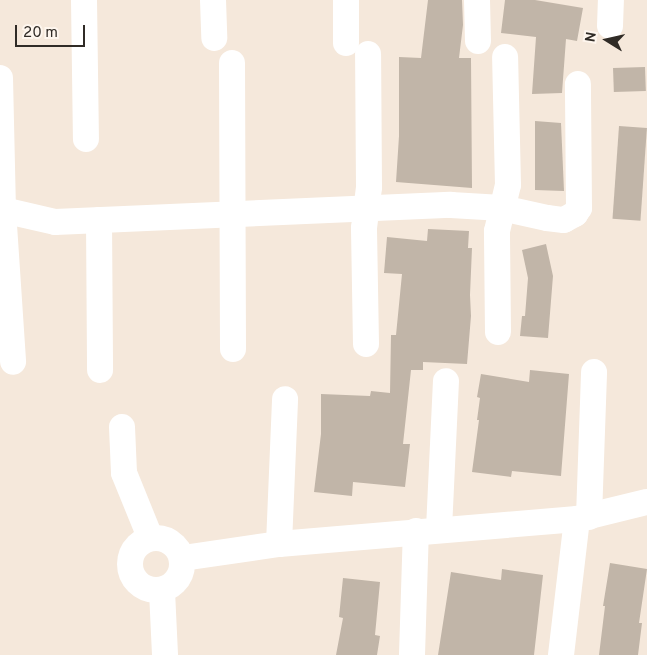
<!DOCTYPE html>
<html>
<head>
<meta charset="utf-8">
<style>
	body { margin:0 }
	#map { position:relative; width:647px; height:655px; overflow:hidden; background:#f5e8db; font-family:Overpass,sans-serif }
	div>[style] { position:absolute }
	.building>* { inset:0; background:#c1b5a8; transform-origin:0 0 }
	.street>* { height:26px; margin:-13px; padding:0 13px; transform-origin:13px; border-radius:13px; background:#fff }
	.street>.ring { margin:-13px; padding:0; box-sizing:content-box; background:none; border:26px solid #fff; border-radius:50% }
	span { translate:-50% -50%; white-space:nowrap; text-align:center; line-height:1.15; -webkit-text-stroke:4px #fef6ee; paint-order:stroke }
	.north { position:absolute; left:582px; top:15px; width:50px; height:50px; -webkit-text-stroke:4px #fef6ee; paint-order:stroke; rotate:280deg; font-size:14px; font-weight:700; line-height:20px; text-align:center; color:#302b26 }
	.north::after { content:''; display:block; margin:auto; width:18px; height:22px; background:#302b26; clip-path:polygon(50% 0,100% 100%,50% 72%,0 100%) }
	.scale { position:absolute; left:15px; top:25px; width:70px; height:22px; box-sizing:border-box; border:2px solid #302b26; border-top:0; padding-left:6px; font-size:15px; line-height:18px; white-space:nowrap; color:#302b26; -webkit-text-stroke:4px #fef6ee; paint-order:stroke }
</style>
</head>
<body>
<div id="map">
	<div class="building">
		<div style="clip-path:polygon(428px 0,462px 0,463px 25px,459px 58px,471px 58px,472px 188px,396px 182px,399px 136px,399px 57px,421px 58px)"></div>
		<div style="clip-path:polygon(505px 0,535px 0,583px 8px,577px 41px,566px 39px,562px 93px,532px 94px,536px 37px,501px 33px)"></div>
		<div style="left:645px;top:67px;width:24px;height:32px;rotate:88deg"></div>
		<div style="clip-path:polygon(535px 121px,561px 123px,564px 191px,535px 190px)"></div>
		<div style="left:619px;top:126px;width:28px;height:93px;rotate:4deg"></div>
		<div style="clip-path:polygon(428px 229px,469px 231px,468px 248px,472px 248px,470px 295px,471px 316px,467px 364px,423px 362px,423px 370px,411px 370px,403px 444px,410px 444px,405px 487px,353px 482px,352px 496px,314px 492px,321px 434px,321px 394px,370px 396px,371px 391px,390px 393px,391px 335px,396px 335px,402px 274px,384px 273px,387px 237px,427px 241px)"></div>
		<div style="clip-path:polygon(546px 244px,553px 276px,548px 338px,520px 336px,522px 316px,525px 316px,528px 278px,522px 250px)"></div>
		<div style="clip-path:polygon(530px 370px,569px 374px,561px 476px,512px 471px,511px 477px,472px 472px,479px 420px,477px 420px,480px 398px,477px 397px,481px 374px,529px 382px)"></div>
		<div style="clip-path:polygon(610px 563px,647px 569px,639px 623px,642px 623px,638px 655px,599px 655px,605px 606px,603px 606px)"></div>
		<div style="clip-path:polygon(502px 569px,543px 575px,534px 655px,438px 655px,451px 572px,501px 580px)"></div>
		<div style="clip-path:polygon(343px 578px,380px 582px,375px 635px,380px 636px,377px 655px,336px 655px,343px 618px,339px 617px)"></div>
	</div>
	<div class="street">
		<div style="left:84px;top:0;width:139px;rotate:89.2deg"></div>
		<div style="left:213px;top:0;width:38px;rotate:88deg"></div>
		<div style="left:346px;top:0;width:43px;rotate:90deg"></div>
		<div style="left:477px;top:0;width:41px;rotate:88.6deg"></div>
		<div style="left:610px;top:26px;width:26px;rotate:-88deg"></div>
		<div style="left:232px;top:63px;width:286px;rotate:89.8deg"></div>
		<div style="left:0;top:78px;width:132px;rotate:88.7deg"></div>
		<div style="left:3px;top:210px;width:152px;rotate:86.2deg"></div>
		<div style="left:3px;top:210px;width:53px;rotate:13deg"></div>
		<div style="left:55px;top:222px;width:396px;rotate:-2.5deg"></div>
		<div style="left:451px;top:205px;width:51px;rotate:3.4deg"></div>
		<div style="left:502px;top:208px;width:46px;rotate:12.5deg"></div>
		<div style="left:547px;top:218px;width:17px;rotate:7deg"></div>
		<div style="left:564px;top:220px;width:13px;rotate:-29deg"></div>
		<div style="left:575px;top:214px;width:7px;rotate:-56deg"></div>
		<div style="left:579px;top:208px;width:124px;rotate:-90.5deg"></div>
		<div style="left:99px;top:220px;width:150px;rotate:89.6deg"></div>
		<div style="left:498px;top:332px;width:101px;rotate:-90.6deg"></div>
		<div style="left:497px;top:231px;width:47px;rotate:-76.6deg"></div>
		<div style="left:508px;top:185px;width:128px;rotate:-91.3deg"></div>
		<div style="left:366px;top:344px;width:116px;rotate:-91deg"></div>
		<div style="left:364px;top:228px;width:41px;rotate:-83deg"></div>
		<div style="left:369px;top:187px;width:133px;rotate:-90.4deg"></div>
		<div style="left:122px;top:427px;width:46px;rotate:87.5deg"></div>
		<div style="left:124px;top:473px;width:69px;rotate:67.9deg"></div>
		<div style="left:589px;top:517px;width:145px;rotate:-88deg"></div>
		<div style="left:439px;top:529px;width:148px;rotate:-87.3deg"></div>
		<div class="ring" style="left:130px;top:538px;width:26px;height:26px"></div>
		<div style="left:279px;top:544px;width:145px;rotate:-87.6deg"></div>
		<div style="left:183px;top:558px;width:97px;rotate:-8.3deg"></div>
		<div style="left:279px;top:544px;width:299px;rotate:-4.8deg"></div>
		<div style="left:577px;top:519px;width:72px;rotate:-13.7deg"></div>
		<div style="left:162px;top:591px;width:64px;rotate:87.3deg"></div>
		<div style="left:412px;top:655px;width:124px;rotate:-88.2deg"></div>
		<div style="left:561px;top:655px;width:137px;rotate:-83.3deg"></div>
	</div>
	<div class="north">N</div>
	<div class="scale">20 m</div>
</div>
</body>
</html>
